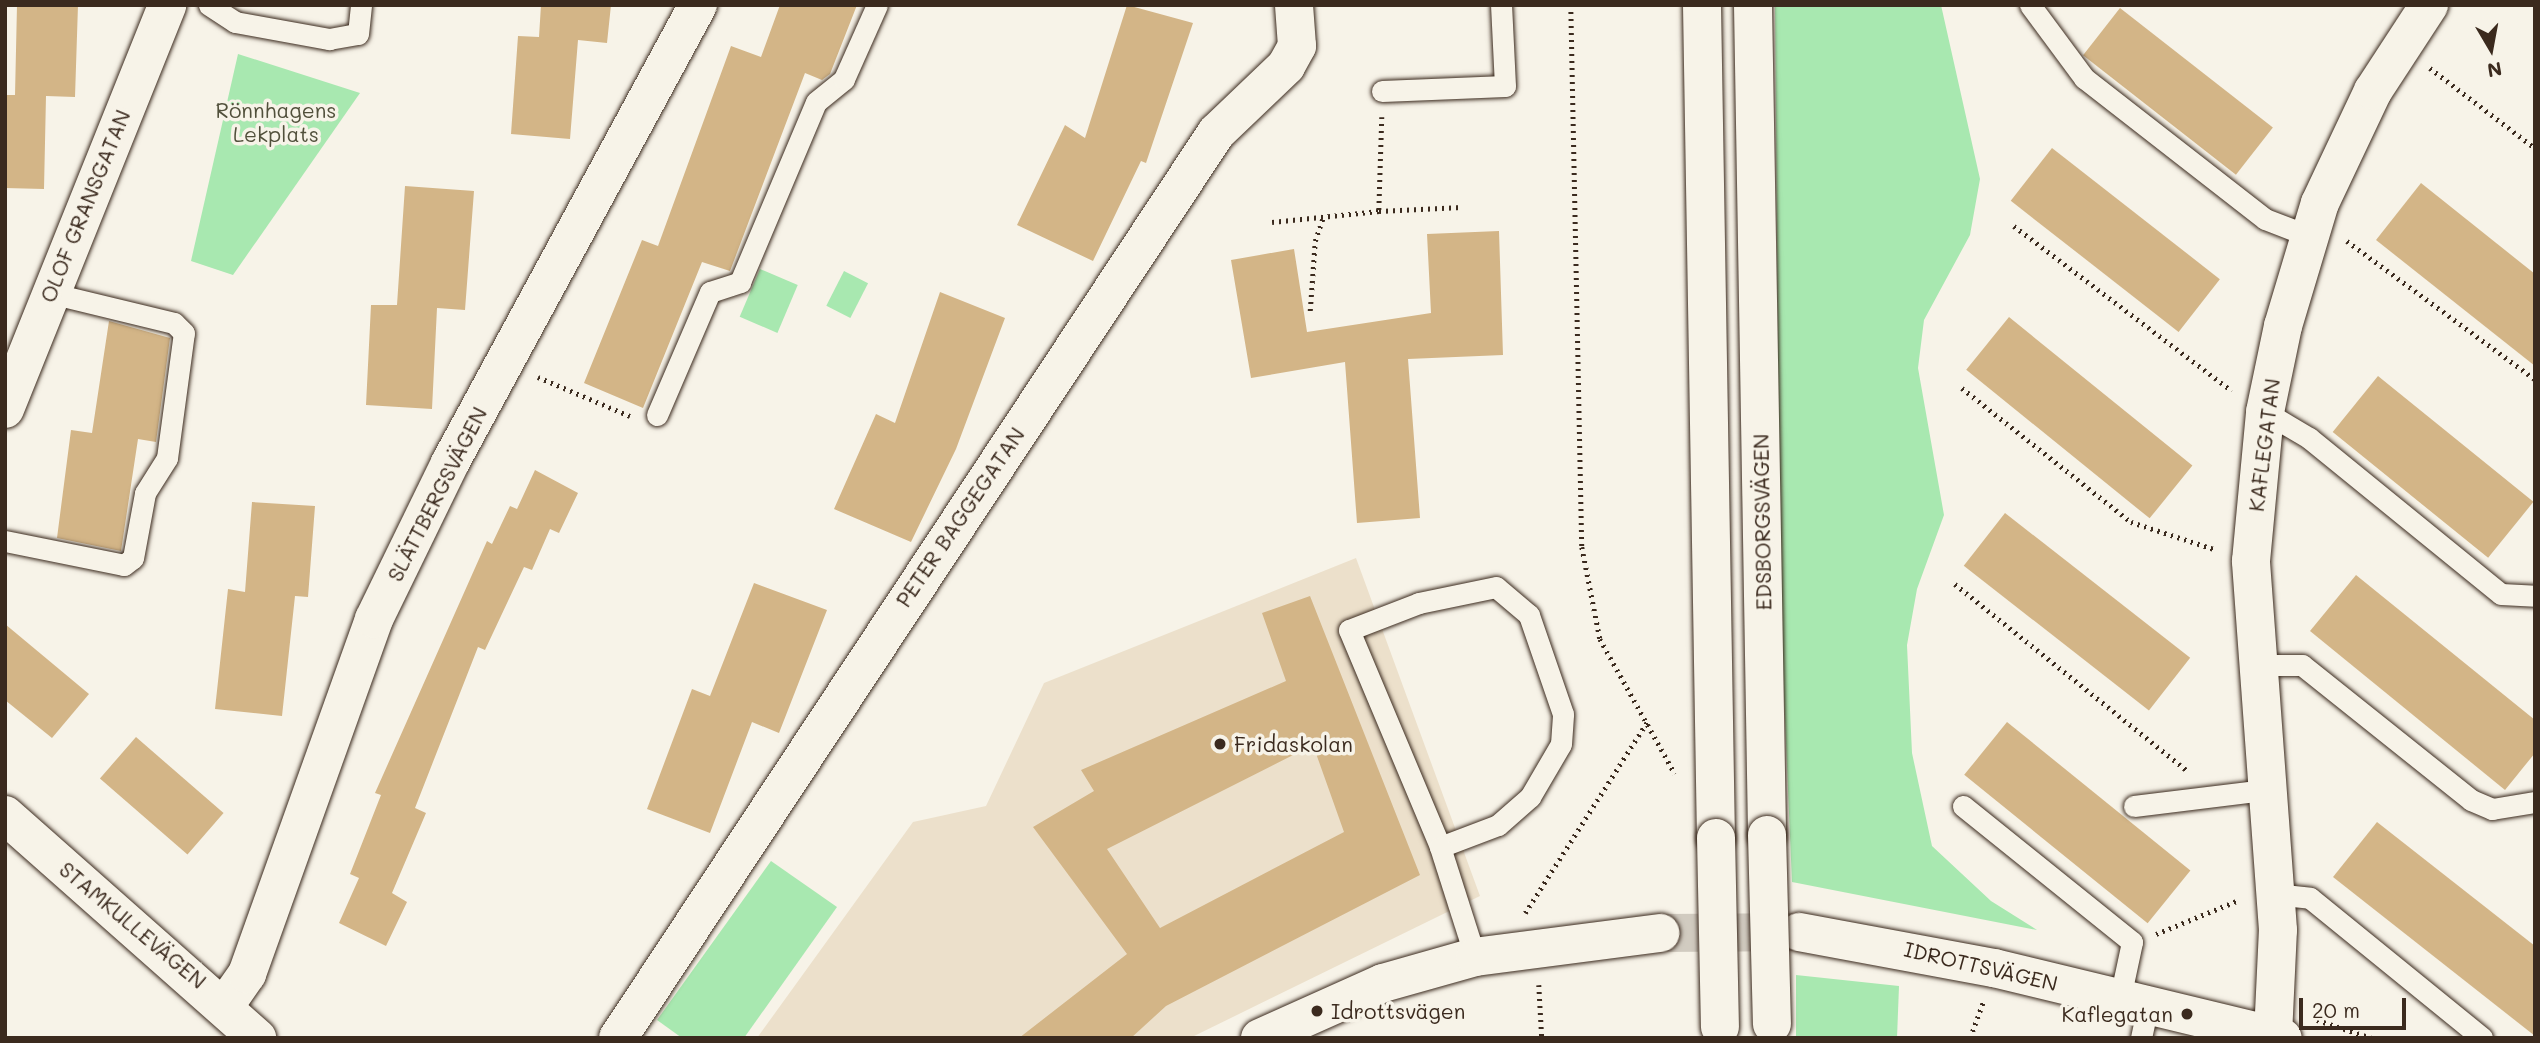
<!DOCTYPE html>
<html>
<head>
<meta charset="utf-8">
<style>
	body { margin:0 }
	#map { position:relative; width:2540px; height:1043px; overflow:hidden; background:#f7f3e8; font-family:Mali,sans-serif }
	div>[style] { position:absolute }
	.built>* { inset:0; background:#ece0cb }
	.green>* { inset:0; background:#a8e8b0; transform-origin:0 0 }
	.building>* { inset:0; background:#d3b587; transform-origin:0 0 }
	.street-tunnel>* { height:38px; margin-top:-19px; transform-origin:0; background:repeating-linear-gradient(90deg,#d1cbc0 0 38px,transparent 0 57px) }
	.path>* { height:4.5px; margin-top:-2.25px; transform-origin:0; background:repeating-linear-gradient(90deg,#3b2a1e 0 2px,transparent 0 7px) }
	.roads { filter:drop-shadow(0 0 2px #3b2a1e) drop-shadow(0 0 2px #3b2a1e) }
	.lane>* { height:21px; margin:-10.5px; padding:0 10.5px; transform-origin:10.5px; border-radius:10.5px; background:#f7f3e8 }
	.street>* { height:38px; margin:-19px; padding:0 19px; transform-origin:19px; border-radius:19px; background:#f7f3e8 }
	.highway>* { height:38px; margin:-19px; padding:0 19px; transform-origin:19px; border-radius:19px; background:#f7f3e8 }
	.bridges { filter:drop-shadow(0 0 2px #3b2a1e) drop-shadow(0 0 2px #3b2a1e) }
	.highway-bridge>* { height:38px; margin:-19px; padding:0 19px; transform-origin:19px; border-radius:19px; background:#f7f3e8 }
	.dots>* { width:19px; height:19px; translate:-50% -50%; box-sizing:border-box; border:4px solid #f7f3e8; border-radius:50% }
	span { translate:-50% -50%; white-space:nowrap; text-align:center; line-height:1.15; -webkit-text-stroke:7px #f7f3e8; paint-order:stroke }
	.park-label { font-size:21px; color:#51503b }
	.street-label { font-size:21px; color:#3b2a1e }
	.poi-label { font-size:21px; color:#3b2a1e }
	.left { translate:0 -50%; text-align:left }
	.right { translate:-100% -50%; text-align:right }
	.frame { position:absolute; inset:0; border:7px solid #3b2a1e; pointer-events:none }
	.north { position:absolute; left:2456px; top:14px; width:70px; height:70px; -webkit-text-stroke:5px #f7f3e8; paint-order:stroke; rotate:170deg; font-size:19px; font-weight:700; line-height:28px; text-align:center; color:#3b2a1e }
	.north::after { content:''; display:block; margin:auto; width:24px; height:32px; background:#3b2a1e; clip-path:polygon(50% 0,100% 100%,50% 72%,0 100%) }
	.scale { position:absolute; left:2299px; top:998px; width:107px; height:32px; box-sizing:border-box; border:4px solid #3b2a1e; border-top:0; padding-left:9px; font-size:21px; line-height:24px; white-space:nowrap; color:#3b2a1e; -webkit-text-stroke:5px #f7f3e8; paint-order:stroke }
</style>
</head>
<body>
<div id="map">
	<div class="built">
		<div style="clip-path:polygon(1356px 558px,1480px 896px,1190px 1038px,757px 1038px,913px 822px,986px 806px,1044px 683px)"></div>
	</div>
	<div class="green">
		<div style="clip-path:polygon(1775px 5px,1941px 5px,1980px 179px,1970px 235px,1924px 320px,1918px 368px,1944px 515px,1917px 589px,1907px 645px,1912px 753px,1932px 846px,1991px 901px,2037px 930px,1792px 882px,1780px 604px)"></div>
		<div style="clip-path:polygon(238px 54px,360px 93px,233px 275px,191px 261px)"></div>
		<div style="left:760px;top:269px;width:41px;height:52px;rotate:23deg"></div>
		<div style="left:844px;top:271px;width:27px;height:39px;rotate:27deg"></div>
		<div style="clip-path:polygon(771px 861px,837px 907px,744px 1038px,682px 1038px,657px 1020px)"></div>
		<div style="clip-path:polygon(1796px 975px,1899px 986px,1897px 1038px,1796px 1038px)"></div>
	</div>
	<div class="building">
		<div style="clip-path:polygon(17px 5px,78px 5px,75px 97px,46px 96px,44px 189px,5px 188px,5px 95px,15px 95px)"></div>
		<div style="clip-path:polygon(541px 5px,611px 5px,607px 43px,578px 40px,570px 139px,511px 134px,518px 36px,539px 37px)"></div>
		<div style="clip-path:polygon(780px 5px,857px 5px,830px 74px,822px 80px,805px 73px,730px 271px,702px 262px,643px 408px,584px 383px,642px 240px,658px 246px,731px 46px,761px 57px)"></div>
		<div style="clip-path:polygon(1127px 5px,1193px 23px,1146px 163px,1141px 161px,1093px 261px,1017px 225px,1065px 125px,1085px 138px)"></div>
		<div style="left:2120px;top:8px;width:194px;height:60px;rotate:38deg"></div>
		<div style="left:2052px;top:148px;width:213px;height:67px;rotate:38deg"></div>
		<div style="clip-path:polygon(2421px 183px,2535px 274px,2535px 366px,2376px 240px)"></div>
		<div style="clip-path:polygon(405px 186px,474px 191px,465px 310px,437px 308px,432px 409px,366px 405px,371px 305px,397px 305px)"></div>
		<div style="clip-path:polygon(1499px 231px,1503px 355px,1408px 359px,1420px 518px,1357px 523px,1345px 362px,1251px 378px,1231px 260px,1294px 249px,1307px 332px,1431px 313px,1427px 234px)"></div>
		<div style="clip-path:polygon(940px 292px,1005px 318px,956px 449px,911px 542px,834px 509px,876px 414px,895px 423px)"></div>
		<div style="left:2009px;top:317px;width:236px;height:68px;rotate:39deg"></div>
		<div style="clip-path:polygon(109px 321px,170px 338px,156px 442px,138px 439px,121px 551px,57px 538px,71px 430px,92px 433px)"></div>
		<div style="left:2378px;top:376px;width:200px;height:72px;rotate:39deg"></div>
		<div style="clip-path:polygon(535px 470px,578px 493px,559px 533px,550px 529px,532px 570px,524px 567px,485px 650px,478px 647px,415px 808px,426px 813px,392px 893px,407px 902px,386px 946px,339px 923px,359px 878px,350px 874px,381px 795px,375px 793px,487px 541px,492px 544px,510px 506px,517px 509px)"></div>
		<div style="clip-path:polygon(252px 502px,315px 506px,308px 597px,295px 596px,282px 716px,215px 709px,228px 589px,245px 592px)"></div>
		<div style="left:2005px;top:513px;width:235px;height:67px;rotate:38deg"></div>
		<div style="clip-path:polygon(2356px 575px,2535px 720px,2535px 753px,2505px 790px,2310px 631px)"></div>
		<div style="clip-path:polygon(754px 583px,827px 610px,779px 733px,752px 722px,710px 833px,647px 809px,692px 689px,710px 696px)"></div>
		<div style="clip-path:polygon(evenodd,1310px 596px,1420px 875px,1166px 1006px,1131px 1038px,1019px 1038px,1127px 954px,1033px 827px,1094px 791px,1081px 770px,1286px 681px,1262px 613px,1310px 596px,1313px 745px,1344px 832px,1160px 928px,1107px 849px,1313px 745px)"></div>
		<div style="clip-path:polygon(5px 624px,89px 694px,52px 738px,5px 700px)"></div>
		<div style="left:2007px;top:722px;width:236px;height:68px;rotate:39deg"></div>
		<div style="left:136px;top:737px;width:116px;height:55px;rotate:41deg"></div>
		<div style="clip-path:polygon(2377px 822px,2535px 946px,2535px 1036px,2333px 877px)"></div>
	</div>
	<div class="street-tunnel">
		<div style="left:1660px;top:933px;width:139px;rotate:-0.4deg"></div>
	</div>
	<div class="path">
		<div style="left:1571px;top:5px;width:542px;rotate:88.84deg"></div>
		<div style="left:1582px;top:547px;width:94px;rotate:78.9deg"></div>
		<div style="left:1600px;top:639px;width:154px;rotate:60.9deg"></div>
		<div style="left:2430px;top:68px;width:132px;rotate:37.3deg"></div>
		<div style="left:1382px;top:117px;width:94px;rotate:91.8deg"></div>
		<div style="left:1379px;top:211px;width:83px;rotate:-2.8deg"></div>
		<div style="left:1272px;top:222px;width:108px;rotate:-5.9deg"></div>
		<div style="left:2014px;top:226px;width:273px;rotate:37.1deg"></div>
		<div style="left:2347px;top:241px;width:233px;rotate:36.3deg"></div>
		<div style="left:1310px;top:311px;width:70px;rotate:-85.9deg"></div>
		<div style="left:1315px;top:241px;width:24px;rotate:-71deg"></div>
		<div style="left:538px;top:377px;width:100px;rotate:23deg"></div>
		<div style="left:1962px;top:388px;width:216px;rotate:38.4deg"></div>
		<div style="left:2131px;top:522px;width:90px;rotate:18deg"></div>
		<div style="left:1955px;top:584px;width:297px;rotate:38.8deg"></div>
		<div style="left:1525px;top:913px;width:227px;rotate:-57.4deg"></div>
		<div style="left:2156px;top:934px;width:90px;rotate:-22.3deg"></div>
		<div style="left:1539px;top:985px;width:53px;rotate:86.8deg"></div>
		<div style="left:2317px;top:1020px;width:58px;rotate:18.1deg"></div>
		<div style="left:1970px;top:1038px;width:38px;rotate:-70deg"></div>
	</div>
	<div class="roads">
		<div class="lane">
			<div style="left:209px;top:5px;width:31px;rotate:33deg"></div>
			<div style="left:235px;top:22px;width:96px;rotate:10.3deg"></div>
			<div style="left:329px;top:39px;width:29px;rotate:-10deg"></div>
			<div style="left:358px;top:34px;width:29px;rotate:-84deg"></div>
			<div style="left:2030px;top:5px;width:91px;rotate:53.5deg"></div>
			<div style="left:2084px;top:78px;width:229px;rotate:37.9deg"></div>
			<div style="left:2265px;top:219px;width:47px;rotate:21.1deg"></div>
			<div style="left:1382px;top:91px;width:123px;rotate:-2.3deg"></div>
			<div style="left:1505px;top:86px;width:81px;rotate:-92.8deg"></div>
			<div style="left:2265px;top:412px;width:51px;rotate:30.6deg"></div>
			<div style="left:2309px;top:438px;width:247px;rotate:39.1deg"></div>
			<div style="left:2501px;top:594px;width:34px;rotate:3deg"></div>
			<div style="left:657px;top:415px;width:134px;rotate:-66.7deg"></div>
			<div style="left:710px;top:292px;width:32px;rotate:-18deg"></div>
			<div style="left:740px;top:282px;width:195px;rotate:-67.1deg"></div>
			<div style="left:816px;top:102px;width:36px;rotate:-39deg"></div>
			<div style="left:844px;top:79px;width:81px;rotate:-66deg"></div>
			<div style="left:5px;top:541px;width:121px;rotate:11.4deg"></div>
			<div style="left:124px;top:565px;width:11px;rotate:-38deg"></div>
			<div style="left:133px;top:558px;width:66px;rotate:-79.5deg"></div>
			<div style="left:145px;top:493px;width:41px;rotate:-57.8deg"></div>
			<div style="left:167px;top:458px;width:126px;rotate:-82.3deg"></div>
			<div style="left:184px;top:333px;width:14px;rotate:-135deg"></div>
			<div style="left:174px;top:323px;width:128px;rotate:-166.4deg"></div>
			<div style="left:2255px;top:665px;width:47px"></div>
			<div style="left:2302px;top:665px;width:216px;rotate:38.6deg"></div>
			<div style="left:2471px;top:800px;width:23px;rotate:23deg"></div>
			<div style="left:2492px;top:809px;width:44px;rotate:-9.2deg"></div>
			<div style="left:1963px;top:806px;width:217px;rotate:38.8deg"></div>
			<div style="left:2132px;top:942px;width:57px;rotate:102.1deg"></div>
			<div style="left:2134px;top:806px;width:132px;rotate:-7deg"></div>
			<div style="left:1440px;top:847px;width:62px;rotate:-20.8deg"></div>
			<div style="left:1498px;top:825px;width:43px;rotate:-41.2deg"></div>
			<div style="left:1530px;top:797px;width:61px;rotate:-59.7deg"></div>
			<div style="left:1561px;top:744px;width:30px;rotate:-86deg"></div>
			<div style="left:1563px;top:714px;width:105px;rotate:-109deg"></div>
			<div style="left:1529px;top:615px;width:43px;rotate:-139.7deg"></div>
			<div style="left:1496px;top:587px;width:79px;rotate:168.3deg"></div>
			<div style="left:1419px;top:603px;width:75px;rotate:158.9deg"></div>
			<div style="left:1349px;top:630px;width:235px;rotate:67.2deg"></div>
			<div style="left:1440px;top:847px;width:115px;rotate:72.3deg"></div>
			<div style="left:2274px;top:894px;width:36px;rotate:6deg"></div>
			<div style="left:2310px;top:898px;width:222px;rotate:39.1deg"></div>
			<div style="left:2141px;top:1038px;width:35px;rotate:-78deg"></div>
		</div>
		<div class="street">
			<div style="left:5px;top:409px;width:435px;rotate:-68.1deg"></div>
			<div style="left:5px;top:815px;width:337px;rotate:41.5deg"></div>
			<div style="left:1799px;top:932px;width:198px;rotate:10.5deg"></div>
			<div style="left:1994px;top:968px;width:297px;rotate:13.6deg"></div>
			<div style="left:226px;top:1004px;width:37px;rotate:-55deg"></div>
			<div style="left:247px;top:974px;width:377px;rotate:-70.3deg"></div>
			<div style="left:374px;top:619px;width:174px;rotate:-64deg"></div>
			<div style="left:450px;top:463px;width:521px;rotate:-61.57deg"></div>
			<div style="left:2273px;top:1035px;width:105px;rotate:-87.3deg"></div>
			<div style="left:2278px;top:930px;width:370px;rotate:-94.2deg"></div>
			<div style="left:2251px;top:561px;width:150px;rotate:-84.6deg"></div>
			<div style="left:2265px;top:412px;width:88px;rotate:-78.2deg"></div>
			<div style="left:2283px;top:326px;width:128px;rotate:-73.3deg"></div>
			<div style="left:2320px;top:203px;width:124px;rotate:-64.7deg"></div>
			<div style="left:2373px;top:91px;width:103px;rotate:-56.9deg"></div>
			<div style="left:618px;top:1038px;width:1085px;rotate:-56.54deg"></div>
			<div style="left:1216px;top:133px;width:97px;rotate:-43.7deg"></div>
			<div style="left:1286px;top:66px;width:23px;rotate:-61deg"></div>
			<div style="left:1297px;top:46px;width:41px;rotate:-94.2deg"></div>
			<div style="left:1260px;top:1038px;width:135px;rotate:-24.1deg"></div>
			<div style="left:1383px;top:983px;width:96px;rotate:-15.8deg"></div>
			<div style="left:1475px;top:957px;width:187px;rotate:-7.4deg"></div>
		</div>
		<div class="highway">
			<div style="left:1702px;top:5px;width:833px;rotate:89.04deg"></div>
			<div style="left:1753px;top:5px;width:830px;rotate:89.03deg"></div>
		</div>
	</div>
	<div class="bridges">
		<div class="highway-bridge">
			<div style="left:1767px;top:835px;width:189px;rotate:88.5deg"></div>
			<div style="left:1716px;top:838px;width:189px;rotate:88.8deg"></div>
		</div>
	</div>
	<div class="dots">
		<div style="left:1220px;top:744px;background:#3b2a1e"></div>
		<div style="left:1317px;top:1011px;background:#3b2a1e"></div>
		<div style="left:2187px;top:1014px;background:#3b2a1e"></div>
	</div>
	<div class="park-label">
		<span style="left:276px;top:122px">Rönnhagens<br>Lekplats</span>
	</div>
	<div class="street-label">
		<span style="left:85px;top:206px;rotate:-68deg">OLOF GRANSGATAN</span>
		<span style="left:2264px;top:445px;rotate:-83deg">KAFLEGATAN</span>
		<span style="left:437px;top:494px;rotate:-63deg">SLÄTTBERGSVÄGEN</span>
		<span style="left:960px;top:517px;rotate:-56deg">PETER BAGGEGATAN</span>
		<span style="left:1762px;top:522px;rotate:-91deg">EDSBORGSVÄGEN</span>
		<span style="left:133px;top:925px;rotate:40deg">STAMKULLEVÄGEN</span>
		<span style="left:1981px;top:966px;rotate:13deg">IDROTTSVÄGEN</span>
	</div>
	<div class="poi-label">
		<span class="left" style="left:1234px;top:744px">Fridaskolan</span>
		<span class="left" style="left:1331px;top:1011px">Idrottsvägen</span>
		<span class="right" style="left:2173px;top:1014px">Kaflegatan</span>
	</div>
	<div class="frame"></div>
	<div class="north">N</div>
	<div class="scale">20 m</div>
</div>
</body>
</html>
